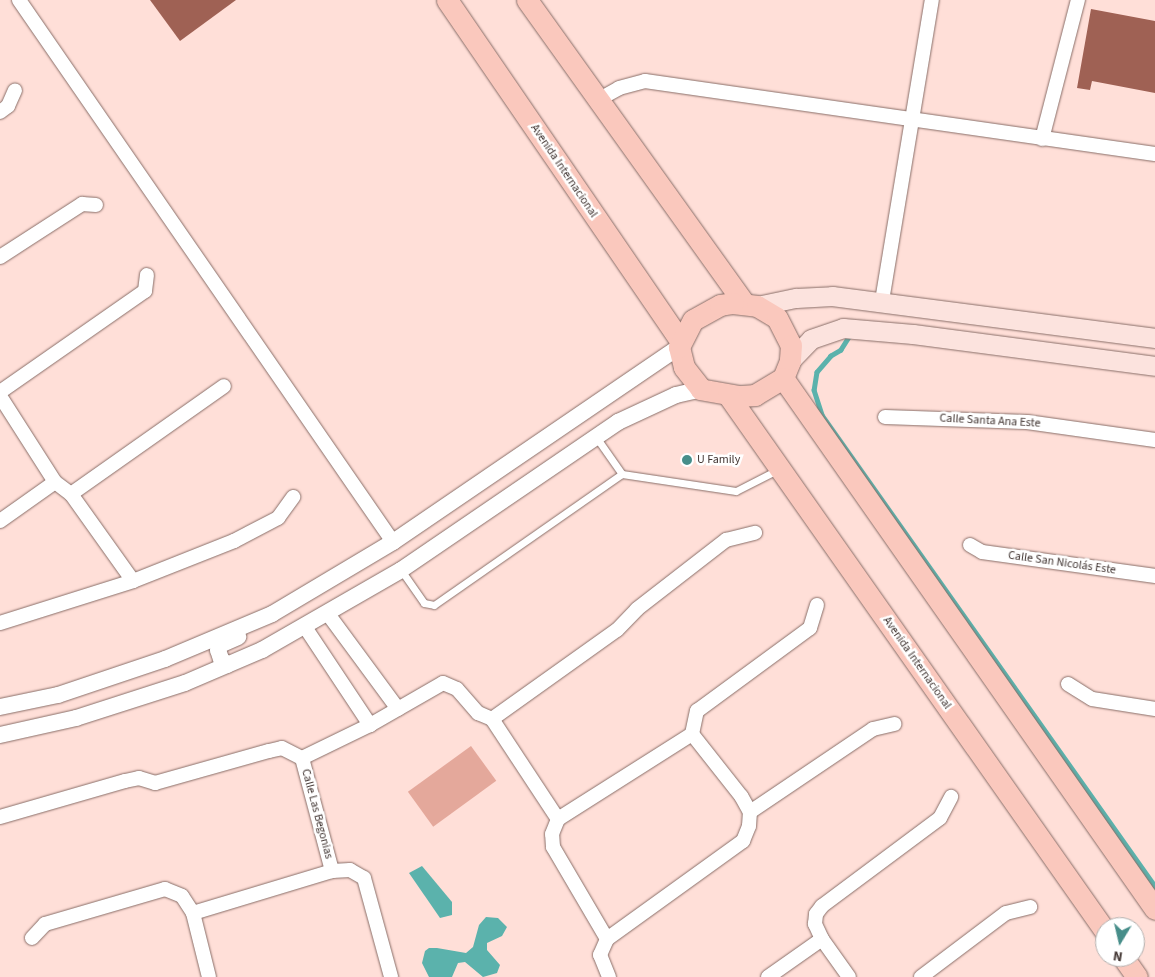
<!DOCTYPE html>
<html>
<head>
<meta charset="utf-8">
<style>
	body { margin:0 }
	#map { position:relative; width:1155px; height:977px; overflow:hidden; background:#ffdfd8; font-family:"Source Sans 3",sans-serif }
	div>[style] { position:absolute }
	.green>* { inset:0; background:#e4a89b; transform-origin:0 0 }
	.water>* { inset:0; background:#5bb2ac }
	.stream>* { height:4.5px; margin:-2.25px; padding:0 2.25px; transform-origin:2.25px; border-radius:2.25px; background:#5bb2ac }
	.building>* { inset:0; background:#9f6154 }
	.roads { filter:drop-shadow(0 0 1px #896e68) drop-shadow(0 0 1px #896e68) }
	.service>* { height:7px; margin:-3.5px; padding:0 3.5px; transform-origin:3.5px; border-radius:3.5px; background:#fff }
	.minor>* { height:14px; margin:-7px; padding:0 7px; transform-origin:7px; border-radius:7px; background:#fff }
	.tertiary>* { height:16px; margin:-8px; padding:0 8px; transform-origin:8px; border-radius:8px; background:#fff }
	.secondary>* { height:19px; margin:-9.5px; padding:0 9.5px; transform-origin:9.5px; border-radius:9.5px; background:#fce3de }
	.primary>* { height:21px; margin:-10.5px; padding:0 10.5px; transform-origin:10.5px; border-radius:10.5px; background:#fac8bd }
	.dots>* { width:14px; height:14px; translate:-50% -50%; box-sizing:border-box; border:2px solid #fff; border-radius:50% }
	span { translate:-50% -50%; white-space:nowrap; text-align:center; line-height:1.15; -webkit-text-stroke:5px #fff; paint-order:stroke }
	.street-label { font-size:12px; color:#423633 }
	.poi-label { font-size:12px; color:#423633 }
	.left { translate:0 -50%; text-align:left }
	.north { position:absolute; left:1095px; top:917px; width:50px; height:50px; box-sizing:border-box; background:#fff; border:1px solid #b3afad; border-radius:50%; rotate:189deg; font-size:14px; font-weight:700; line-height:20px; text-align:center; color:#423633 }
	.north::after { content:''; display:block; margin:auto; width:18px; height:22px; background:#478e8a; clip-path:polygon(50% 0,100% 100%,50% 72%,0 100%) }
</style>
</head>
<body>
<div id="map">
	<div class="green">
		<div style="left:471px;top:746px;width:43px;height:78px;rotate:54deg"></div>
	</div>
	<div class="water">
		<div style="clip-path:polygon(422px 866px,452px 902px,452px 915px,440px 918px,409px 873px)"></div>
		<div style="clip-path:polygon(486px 917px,498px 918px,507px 927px,502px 936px,487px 943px,487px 950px,500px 965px,497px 973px,483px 977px,465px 962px,458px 963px,452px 977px,429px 977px,422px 963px,425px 951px,429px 948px,437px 948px,466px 953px,473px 947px,479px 925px)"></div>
	</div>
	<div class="stream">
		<div style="left:849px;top:337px;width:15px;rotate:122deg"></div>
		<div style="left:841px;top:350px;width:12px;rotate:149deg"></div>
		<div style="left:831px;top:356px;width:21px;rotate:131deg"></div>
		<div style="left:817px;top:372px;width:18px;rotate:99deg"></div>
		<div style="left:814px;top:390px;width:26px;rotate:72deg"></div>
		<div style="left:822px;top:415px;width:577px;rotate:54.74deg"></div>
	</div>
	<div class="building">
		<div style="clip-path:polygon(150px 0,236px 0,180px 41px)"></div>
		<div style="clip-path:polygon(1091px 9px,1155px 21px,1155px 93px,1092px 81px,1090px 90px,1077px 88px)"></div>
	</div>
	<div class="roads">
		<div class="service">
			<div style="left:596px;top:437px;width:45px;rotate:54.9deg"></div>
			<div style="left:401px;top:570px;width:40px;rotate:55.1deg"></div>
			<div style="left:424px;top:603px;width:10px;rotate:11deg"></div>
			<div style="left:434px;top:605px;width:229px;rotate:-34.9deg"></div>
			<div style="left:622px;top:474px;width:115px;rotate:8.5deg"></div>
			<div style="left:736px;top:491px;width:46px;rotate:-27.1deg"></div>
		</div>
		<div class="minor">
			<div style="left:19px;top:0;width:659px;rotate:55.39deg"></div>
			<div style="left:596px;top:101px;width:26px;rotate:-29deg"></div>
			<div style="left:619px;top:88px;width:27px;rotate:-15deg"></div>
			<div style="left:645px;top:81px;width:515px;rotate:8.15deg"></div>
			<div style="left:0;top:112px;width:10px;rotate:-37deg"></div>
			<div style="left:8px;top:106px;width:17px;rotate:-66deg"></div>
			<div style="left:1042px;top:139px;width:144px;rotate:-75.5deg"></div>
			<div style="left:0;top:257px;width:98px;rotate:-32.9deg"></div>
			<div style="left:82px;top:204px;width:14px;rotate:4deg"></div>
			<div style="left:882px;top:301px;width:305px;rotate:-80.6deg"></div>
			<div style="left:0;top:392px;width:177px;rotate:-34.9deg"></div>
			<div style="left:145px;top:291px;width:16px;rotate:-83deg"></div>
			<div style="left:0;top:396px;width:102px;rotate:57.4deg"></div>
			<div style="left:55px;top:482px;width:20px;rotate:37deg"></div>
			<div style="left:71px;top:494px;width:107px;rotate:54.5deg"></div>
			<div style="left:885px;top:417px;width:142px;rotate:2deg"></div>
			<div style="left:1027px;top:422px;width:129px;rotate:8deg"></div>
			<div style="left:71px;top:494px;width:187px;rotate:-35.2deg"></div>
			<div style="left:0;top:521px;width:67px;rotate:-35.3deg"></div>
			<div style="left:970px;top:545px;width:14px;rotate:30deg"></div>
			<div style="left:982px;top:552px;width:175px;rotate:7.9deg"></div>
			<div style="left:328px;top:614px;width:118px;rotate:53.6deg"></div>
			<div style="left:0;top:623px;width:139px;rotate:-17.5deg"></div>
			<div style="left:133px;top:581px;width:109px;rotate:-21.6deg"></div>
			<div style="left:234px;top:541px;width:50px;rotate:-27.6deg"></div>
			<div style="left:278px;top:518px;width:26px;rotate:-54deg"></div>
			<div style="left:305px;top:627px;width:118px;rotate:56.4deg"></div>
			<div style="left:1068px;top:684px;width:28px;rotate:32deg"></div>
			<div style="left:1092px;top:699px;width:64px;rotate:9deg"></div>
			<div style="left:492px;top:719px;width:153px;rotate:-35.5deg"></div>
			<div style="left:617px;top:630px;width:29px;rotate:-46deg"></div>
			<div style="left:637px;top:609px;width:113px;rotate:-37.8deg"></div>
			<div style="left:726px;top:540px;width:30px;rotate:-14deg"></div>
			<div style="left:302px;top:758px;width:117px;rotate:75.1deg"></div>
			<div style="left:750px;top:812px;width:148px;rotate:-34deg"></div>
			<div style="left:873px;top:729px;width:22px;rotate:-13deg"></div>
			<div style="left:0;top:817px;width:130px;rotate:-16.1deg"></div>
			<div style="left:125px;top:781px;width:14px;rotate:-12deg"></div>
			<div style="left:139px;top:778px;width:17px;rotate:17deg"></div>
			<div style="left:155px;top:783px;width:118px;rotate:-15.7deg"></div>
			<div style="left:269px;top:751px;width:13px;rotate:-13deg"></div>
			<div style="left:282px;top:748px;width:22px;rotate:27deg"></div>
			<div style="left:302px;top:758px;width:76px;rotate:-25.9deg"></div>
			<div style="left:370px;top:725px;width:84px;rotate:-29.9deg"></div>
			<div style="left:443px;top:683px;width:15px;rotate:23deg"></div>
			<div style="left:457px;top:689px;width:32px;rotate:49deg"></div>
			<div style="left:478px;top:713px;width:15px;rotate:23deg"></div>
			<div style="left:492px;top:719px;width:120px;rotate:56.6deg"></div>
			<div style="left:193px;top:913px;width:145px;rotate:-16.8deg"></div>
			<div style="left:332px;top:871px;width:18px;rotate:-3deg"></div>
			<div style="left:350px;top:870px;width:16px;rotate:30deg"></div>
			<div style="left:364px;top:878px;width:103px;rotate:74.7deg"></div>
			<div style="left:32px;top:938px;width:19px;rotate:-47deg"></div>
			<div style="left:45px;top:924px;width:125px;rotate:-16.3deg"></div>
			<div style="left:165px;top:889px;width:18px;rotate:22deg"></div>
			<div style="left:182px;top:896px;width:20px;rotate:57deg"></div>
			<div style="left:193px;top:913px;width:66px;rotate:76deg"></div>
			<div style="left:607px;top:939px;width:107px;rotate:-120.4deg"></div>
			<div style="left:553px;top:847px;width:13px;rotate:-94deg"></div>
			<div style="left:552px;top:834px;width:16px;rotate:-68deg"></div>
			<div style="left:558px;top:819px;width:159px;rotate:-32.4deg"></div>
			<div style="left:609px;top:977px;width:24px;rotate:-112deg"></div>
			<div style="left:600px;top:955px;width:17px;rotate:-66deg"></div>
			<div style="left:607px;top:939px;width:168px;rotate:-35.8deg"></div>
			<div style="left:743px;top:841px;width:16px;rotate:-68deg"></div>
			<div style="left:749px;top:826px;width:14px;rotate:-86deg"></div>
			<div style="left:750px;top:812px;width:18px;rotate:-119deg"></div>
			<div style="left:741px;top:796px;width:79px;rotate:-128.3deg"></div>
			<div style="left:692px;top:734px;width:24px;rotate:-78deg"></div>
			<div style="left:697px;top:711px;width:140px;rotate:-36.3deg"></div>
			<div style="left:810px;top:628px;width:24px;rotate:-73deg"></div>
			<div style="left:768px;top:977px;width:66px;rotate:-35.1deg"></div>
			<div style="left:849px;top:977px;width:47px;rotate:-125.4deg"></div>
			<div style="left:822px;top:939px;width:17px;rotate:-115deg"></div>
			<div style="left:815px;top:924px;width:10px;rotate:-84deg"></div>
			<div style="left:816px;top:914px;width:10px;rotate:-53deg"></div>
			<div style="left:822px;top:906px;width:147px;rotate:-36.7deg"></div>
			<div style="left:940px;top:818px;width:24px;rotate:-62deg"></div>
			<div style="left:921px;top:977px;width:106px;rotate:-37deg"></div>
			<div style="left:1006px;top:913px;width:25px;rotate:-14deg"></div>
		</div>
		<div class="tertiary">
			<div style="left:227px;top:665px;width:8px;rotate:-135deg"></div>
			<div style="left:221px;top:659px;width:9px;rotate:-108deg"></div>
			<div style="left:218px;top:650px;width:5px;rotate:-68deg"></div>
			<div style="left:220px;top:645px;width:20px;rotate:-24deg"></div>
			<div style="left:0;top:707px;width:59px;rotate:-11.7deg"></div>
			<div style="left:58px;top:695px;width:113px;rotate:-18.6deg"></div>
			<div style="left:165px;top:659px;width:116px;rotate:-22.8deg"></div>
			<div style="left:272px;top:614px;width:141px;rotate:-30.8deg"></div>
			<div style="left:393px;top:542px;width:346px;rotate:-34.3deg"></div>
			<div style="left:0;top:735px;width:78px;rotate:-12.6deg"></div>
			<div style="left:76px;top:718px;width:114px;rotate:-17.8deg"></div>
			<div style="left:185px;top:683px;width:84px;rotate:-23.2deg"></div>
			<div style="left:262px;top:650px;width:160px;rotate:-29.9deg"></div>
			<div style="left:401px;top:570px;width:263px;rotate:-34.3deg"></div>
			<div style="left:618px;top:422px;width:64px;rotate:-25deg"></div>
			<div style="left:676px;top:395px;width:26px;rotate:-13deg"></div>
		</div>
		<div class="secondary">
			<div style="left:757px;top:306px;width:40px;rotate:-12deg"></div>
			<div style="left:796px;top:298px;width:36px;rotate:-3deg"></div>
			<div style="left:832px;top:296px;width:326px;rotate:7.4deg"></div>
			<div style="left:790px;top:361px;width:30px;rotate:-46deg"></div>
			<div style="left:811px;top:339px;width:34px;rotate:-19deg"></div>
			<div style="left:843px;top:328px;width:70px;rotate:4.9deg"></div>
			<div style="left:913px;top:334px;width:244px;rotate:7.5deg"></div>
		</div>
		<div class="primary">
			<div style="left:447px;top:0;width:414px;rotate:55.6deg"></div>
			<div style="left:527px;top:0;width:374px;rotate:54.4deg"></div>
			<div style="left:733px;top:303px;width:24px;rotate:7deg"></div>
			<div style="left:757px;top:306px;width:23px;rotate:31deg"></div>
			<div style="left:777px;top:318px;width:30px;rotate:63deg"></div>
			<div style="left:791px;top:345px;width:16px;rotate:94deg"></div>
			<div style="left:790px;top:361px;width:18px;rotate:112deg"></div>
			<div style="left:783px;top:378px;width:33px;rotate:149deg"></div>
			<div style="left:755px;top:395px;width:16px;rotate:176deg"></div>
			<div style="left:739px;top:396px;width:39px;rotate:-170deg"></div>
			<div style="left:701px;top:389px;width:28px;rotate:-128deg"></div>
			<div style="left:684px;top:367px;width:21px;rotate:-104deg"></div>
			<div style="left:679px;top:347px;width:30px;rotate:-63deg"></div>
			<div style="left:693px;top:320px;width:31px;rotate:-29deg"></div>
			<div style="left:720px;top:305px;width:13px;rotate:-9deg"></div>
			<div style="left:783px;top:378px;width:648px;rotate:54.99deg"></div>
			<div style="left:728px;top:395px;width:655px;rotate:54.88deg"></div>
			<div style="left:1123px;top:957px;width:24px;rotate:55deg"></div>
		</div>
	</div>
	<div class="dots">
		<div style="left:687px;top:460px;background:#478e8a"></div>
	</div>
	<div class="street-label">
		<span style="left:564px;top:171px;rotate:56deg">Avenida Internacional</span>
		<span style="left:990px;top:421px;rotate:3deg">Calle Santa Ana Este</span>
		<span style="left:1062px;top:563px;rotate:8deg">Calle San Nicolás Este</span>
		<span style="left:917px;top:663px;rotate:55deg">Avenida Internacional</span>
		<span style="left:317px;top:814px;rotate:75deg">Calle Las Begonias</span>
	</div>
	<div class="poi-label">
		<span class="left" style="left:697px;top:460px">U Family</span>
	</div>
	<div class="north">N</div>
</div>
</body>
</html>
